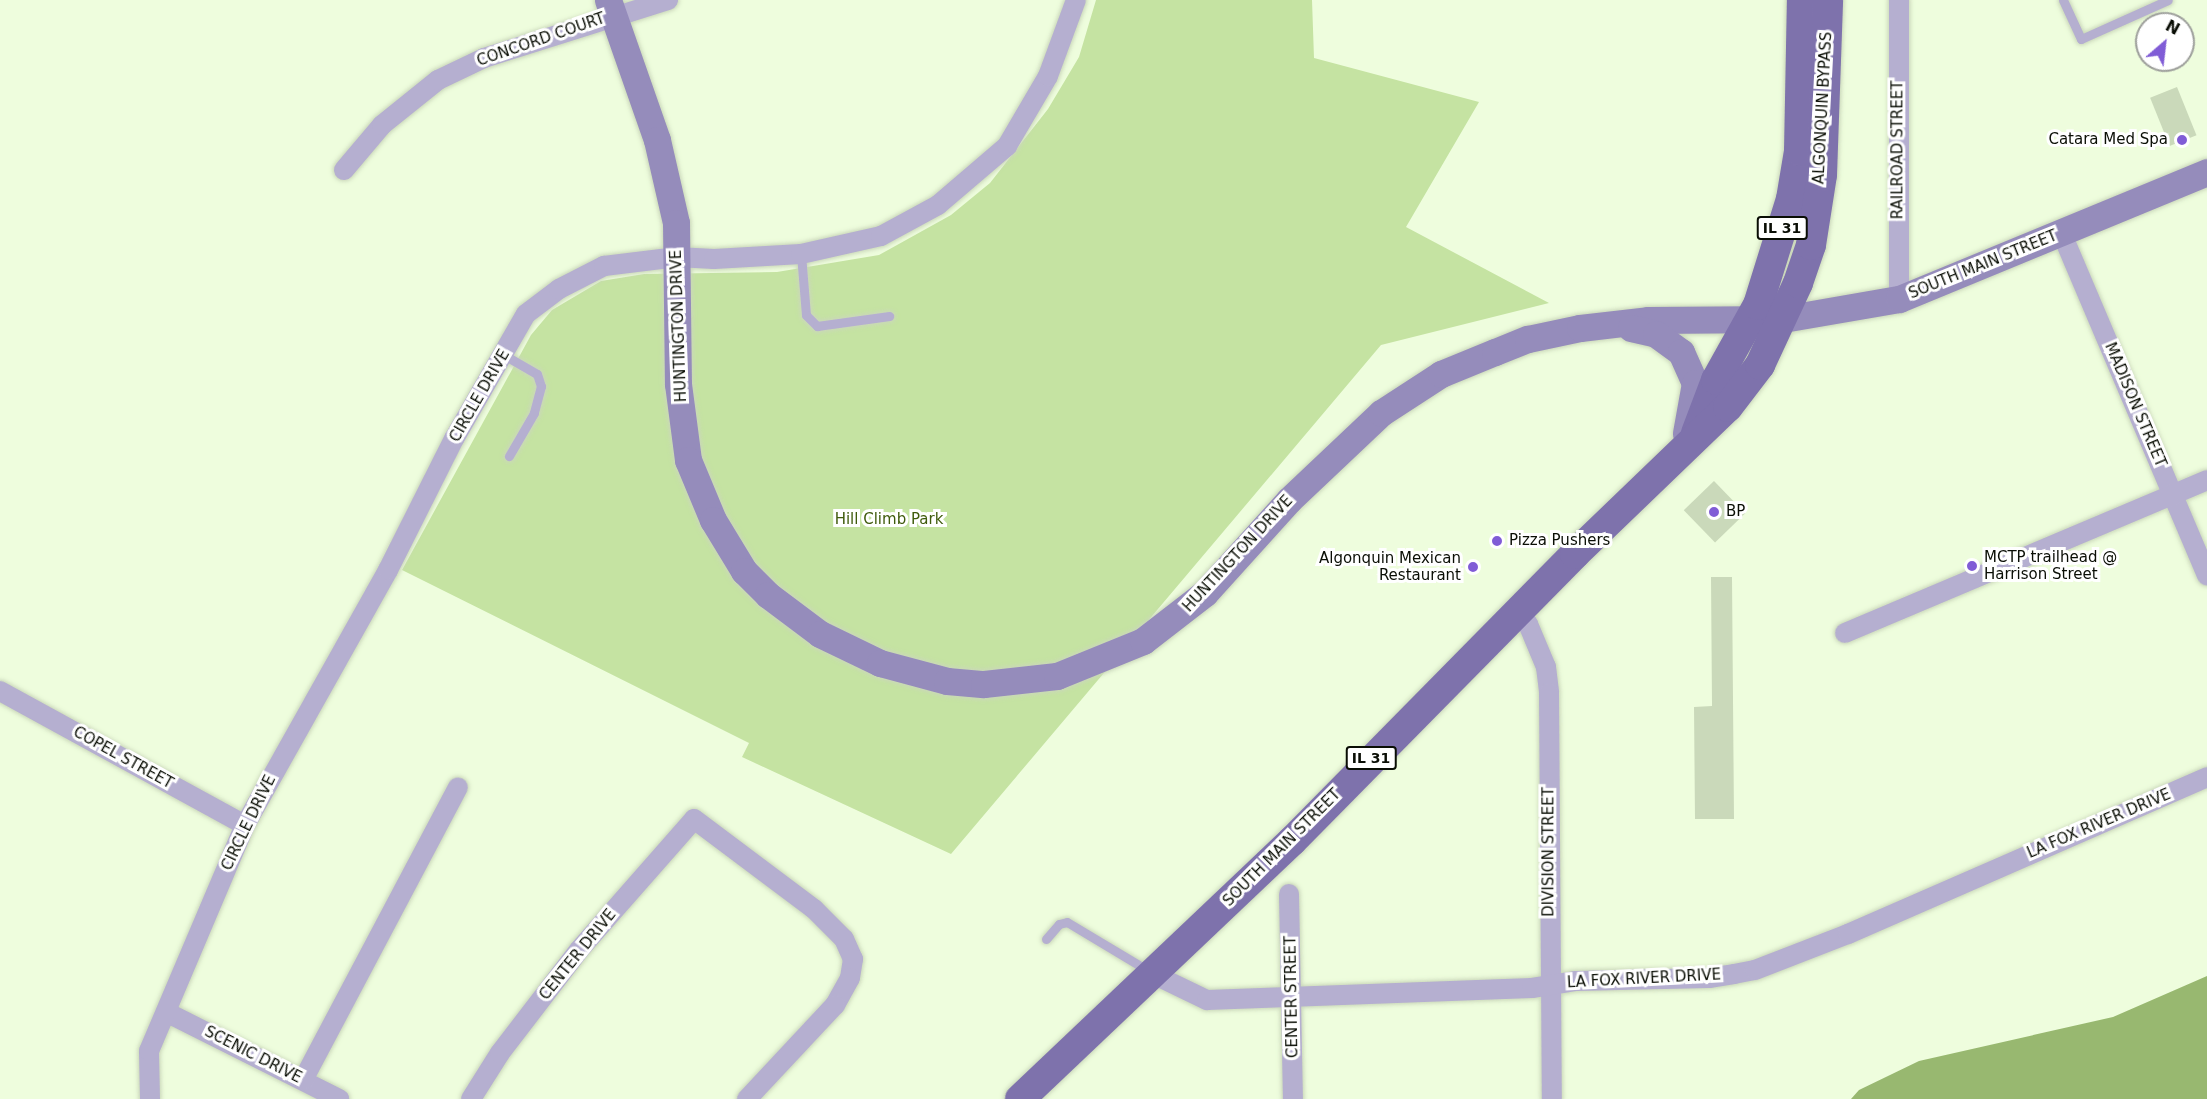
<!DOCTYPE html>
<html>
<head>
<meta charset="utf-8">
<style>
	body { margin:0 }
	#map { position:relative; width:2207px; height:1099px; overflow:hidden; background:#eefddd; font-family:"DejaVu Sans",sans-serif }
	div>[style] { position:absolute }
	.green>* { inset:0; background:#c5e3a2 }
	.water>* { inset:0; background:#98b870 }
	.building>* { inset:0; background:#cad9ba; transform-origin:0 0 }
	.roads { filter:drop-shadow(0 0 2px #cad7ba) drop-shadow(0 0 2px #cad7ba) }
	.lane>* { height:9px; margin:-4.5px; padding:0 4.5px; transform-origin:4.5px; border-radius:4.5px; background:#b5afd0 }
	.street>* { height:20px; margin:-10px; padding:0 10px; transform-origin:10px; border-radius:10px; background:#b5afd0 }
	.secondary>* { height:27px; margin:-13.5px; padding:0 13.5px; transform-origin:13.5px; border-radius:13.5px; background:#958cbb }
	.primary>* { height:30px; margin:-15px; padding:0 15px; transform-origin:15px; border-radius:15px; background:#7e72ac }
	.dots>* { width:16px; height:16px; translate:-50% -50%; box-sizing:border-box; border:3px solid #fff; border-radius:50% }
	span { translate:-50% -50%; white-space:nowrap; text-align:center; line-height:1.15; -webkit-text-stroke:6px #fff; paint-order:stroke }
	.shield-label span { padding:2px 4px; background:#fff; border:2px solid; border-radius:4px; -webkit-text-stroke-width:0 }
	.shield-label { font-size:14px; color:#0a0e05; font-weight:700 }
	.street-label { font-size:15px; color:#0a0e05 }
	.poi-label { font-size:15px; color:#0a0e05 }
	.right { translate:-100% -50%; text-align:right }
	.left { translate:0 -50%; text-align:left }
	.park-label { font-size:15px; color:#3f5b0c }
	.north { position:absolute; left:2135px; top:12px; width:60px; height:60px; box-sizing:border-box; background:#fff; border:2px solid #9d9f9b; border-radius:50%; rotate:28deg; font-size:16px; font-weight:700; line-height:24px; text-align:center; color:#0a0e05 }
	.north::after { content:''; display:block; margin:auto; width:21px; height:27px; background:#805cd6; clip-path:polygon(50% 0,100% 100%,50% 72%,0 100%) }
</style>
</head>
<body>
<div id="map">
	<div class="green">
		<div style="clip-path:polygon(1096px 0,1312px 0,1314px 58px,1479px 102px,1406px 227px,1549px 303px,1381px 345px,951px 854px,742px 757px,749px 743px,402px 570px,531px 335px,552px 310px,601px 281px,644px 274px,777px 272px,879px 255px,951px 215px,990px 183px,1048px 109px,1079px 57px)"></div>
	</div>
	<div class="water">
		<div style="clip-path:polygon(2207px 976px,2207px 1099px,1851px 1099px,1859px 1090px,1919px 1061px,2113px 1017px)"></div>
	</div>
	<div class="building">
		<div style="left:2177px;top:87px;width:52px;height:29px;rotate:68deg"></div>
		<div style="left:1714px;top:481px;width:45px;height:42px;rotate:46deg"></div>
		<div style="clip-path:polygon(1711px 577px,1732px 577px,1734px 819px,1695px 819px,1694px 707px,1712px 706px)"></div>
	</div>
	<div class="roads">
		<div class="lane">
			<div style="left:2063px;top:0;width:43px;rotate:65.2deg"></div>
			<div style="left:2081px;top:39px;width:95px;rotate:-24.1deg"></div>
			<div style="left:801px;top:254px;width:61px;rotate:85.3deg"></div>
			<div style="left:806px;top:315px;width:16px;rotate:45deg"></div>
			<div style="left:817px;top:326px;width:73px;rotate:-7.9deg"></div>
			<div style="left:504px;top:355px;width:38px;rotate:30deg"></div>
			<div style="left:537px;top:374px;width:13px;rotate:72deg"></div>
			<div style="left:541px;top:386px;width:28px;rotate:105deg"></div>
			<div style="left:534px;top:413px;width:50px;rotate:120.2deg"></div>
			<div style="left:1046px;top:939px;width:20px;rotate:-49deg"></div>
			<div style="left:1059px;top:924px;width:8px;rotate:-14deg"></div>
			<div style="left:1067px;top:922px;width:96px;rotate:30.9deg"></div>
		</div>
		<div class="street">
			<div style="left:344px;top:170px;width:59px;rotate:-49.8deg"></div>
			<div style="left:382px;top:125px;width:72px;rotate:-38.8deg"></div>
			<div style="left:438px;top:80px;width:51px;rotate:-25.6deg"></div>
			<div style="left:484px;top:58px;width:193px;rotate:-17.5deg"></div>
			<div style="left:2062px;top:234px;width:371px;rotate:67deg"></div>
			<div style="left:1899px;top:299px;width:299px;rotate:-90deg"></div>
			<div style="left:1518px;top:613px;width:15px;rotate:48deg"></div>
			<div style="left:1528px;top:624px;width:47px;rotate:67.3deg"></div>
			<div style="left:1546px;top:667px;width:26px;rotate:83deg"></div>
			<div style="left:1549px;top:693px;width:406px;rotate:89.6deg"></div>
			<div style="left:1845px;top:633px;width:393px;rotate:-22.9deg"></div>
			<div style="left:0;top:691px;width:279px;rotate:28.7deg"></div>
			<div style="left:1289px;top:894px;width:205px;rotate:88.9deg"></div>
			<div style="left:1155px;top:975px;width:58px;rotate:25.7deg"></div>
			<div style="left:1207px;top:1000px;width:325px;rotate:-2.1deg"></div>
			<div style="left:1532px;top:988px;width:45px;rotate:-9deg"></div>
			<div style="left:1576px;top:981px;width:133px;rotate:-1.3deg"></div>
			<div style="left:1709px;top:978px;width:25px;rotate:-9deg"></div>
			<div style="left:1734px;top:974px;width:21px;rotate:-11deg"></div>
			<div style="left:1755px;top:970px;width:100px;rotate:-21.2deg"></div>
			<div style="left:1848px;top:934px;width:392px;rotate:-23.6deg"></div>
			<div style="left:166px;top:1012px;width:194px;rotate:26.7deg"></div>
			<div style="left:303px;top:1080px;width:331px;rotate:-62.1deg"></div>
			<div style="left:150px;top:1099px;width:48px;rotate:-91.2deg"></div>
			<div style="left:149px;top:1051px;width:246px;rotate:-67deg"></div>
			<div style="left:245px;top:825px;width:292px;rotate:-60.7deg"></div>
			<div style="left:388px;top:570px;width:147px;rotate:-63.3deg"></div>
			<div style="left:454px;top:439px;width:144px;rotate:-60.1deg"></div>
			<div style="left:526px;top:314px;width:41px;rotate:-37.1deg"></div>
			<div style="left:559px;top:289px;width:51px;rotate:-27.1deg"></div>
			<div style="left:604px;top:266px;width:74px;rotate:-7deg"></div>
			<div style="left:677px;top:257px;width:37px;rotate:3deg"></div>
			<div style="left:714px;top:259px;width:87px;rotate:-3.3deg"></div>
			<div style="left:801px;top:254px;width:82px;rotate:-12.7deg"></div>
			<div style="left:881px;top:236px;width:65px;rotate:-28.5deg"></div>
			<div style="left:938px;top:205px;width:91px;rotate:-40.5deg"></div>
			<div style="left:1007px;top:146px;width:81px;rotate:-59.6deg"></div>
			<div style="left:1048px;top:76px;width:81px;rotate:-69.8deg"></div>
			<div style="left:471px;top:1099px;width:54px;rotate:-57.8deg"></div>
			<div style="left:500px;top:1053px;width:130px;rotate:-52.5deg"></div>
			<div style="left:579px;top:950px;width:174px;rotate:-48.7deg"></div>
			<div style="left:694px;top:819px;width:150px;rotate:36.9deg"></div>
			<div style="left:814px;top:909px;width:42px;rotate:45deg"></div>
			<div style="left:844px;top:939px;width:22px;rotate:66deg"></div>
			<div style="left:853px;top:959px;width:19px;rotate:99deg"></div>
			<div style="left:850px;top:978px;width:31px;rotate:119deg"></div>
			<div style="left:835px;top:1005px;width:129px;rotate:133.1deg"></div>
		</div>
		<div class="secondary">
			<div style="left:608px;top:0;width:148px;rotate:70.7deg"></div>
			<div style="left:657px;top:140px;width:85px;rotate:77.1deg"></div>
			<div style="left:676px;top:223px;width:161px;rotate:89.3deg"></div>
			<div style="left:678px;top:384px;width:77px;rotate:82.5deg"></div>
			<div style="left:688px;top:460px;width:65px;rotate:67.4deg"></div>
			<div style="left:713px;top:520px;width:60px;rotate:58.7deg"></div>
			<div style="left:744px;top:571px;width:34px;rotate:45deg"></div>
			<div style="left:768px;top:595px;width:65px;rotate:36.9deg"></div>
			<div style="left:820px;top:634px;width:67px;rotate:25.8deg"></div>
			<div style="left:880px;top:663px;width:69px;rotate:15deg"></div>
			<div style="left:947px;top:681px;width:37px;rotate:5deg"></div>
			<div style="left:984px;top:684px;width:73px;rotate:-6.3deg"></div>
			<div style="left:1057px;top:676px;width:93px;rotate:-22.1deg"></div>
			<div style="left:1143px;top:641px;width:78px;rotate:-37.7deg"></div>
			<div style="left:1205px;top:593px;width:125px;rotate:-47.9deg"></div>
			<div style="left:1289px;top:500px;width:127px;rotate:-43.4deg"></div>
			<div style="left:1381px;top:413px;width:72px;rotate:-33deg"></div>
			<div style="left:1441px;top:374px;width:58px;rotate:-22.2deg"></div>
			<div style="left:1495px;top:352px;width:35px;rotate:-22deg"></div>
			<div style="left:1528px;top:339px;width:53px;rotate:-11.9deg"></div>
			<div style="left:1580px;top:328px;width:68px;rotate:-6.7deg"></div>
			<div style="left:1648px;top:320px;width:135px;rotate:-0.4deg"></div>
			<div style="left:1783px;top:319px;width:118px;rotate:-9.8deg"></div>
			<div style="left:1899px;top:299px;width:333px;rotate:-22.4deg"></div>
			<div style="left:1631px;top:328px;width:26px;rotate:13deg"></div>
			<div style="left:1656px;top:334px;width:31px;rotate:36deg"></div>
			<div style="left:1681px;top:352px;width:34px;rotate:66deg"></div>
			<div style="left:1695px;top:383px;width:51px;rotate:100.2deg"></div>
		</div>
		<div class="primary">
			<div style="left:1696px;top:433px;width:57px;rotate:-69.3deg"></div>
			<div style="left:1716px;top:380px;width:86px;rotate:-60.8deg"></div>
			<div style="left:1758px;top:305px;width:111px;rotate:-72.7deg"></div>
			<div style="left:1791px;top:199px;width:49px;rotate:-80.5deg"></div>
			<div style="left:1799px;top:151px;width:151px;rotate:-88.9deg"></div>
			<div style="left:1020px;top:1099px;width:375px;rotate:-43.5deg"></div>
			<div style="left:1292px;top:841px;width:403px;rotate:-45.4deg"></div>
			<div style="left:1575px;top:554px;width:212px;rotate:-43.9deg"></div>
			<div style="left:1728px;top:407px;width:53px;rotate:-52.7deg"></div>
			<div style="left:1760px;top:365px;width:90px;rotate:-65.1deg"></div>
			<div style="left:1798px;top:283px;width:40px;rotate:-71.1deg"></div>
			<div style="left:1811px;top:245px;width:71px;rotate:-81.1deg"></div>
			<div style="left:1822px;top:175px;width:175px;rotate:-88deg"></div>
		</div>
	</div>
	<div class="dots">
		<div style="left:2182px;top:140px;background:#805cd6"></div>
		<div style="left:1714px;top:512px;background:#805cd6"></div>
		<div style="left:1497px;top:541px;background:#805cd6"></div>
		<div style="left:1972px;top:566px;background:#805cd6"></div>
		<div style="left:1473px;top:567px;background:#805cd6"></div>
	</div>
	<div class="shield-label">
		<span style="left:1782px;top:228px">IL 31</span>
		<span style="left:1371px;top:758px">IL 31</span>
	</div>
	<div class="street-label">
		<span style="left:541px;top:40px;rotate:-19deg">CONCORD COURT</span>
		<span style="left:1823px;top:108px;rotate:-87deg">ALGONQUIN BYPASS</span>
		<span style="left:1898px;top:150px;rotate:-90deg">RAILROAD STREET</span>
		<span style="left:1983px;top:265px;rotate:-22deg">SOUTH MAIN STREET</span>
		<span style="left:679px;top:326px;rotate:-92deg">HUNTINGTON DRIVE</span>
		<span style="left:480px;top:396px;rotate:-60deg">CIRCLE DRIVE</span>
		<span style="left:2135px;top:405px;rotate:67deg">MADISON STREET</span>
		<span style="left:1238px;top:554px;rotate:-47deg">HUNTINGTON DRIVE</span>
		<span style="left:123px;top:758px;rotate:29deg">COPEL STREET</span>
		<span style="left:249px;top:823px;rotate:-64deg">CIRCLE DRIVE</span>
		<span style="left:2099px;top:824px;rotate:-23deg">LA FOX RIVER DRIVE</span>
		<span style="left:1282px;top:848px;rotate:-45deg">SOUTH MAIN STREET</span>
		<span style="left:1549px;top:852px;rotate:-90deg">DIVISION STREET</span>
		<span style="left:578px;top:955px;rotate:-51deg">CENTER DRIVE</span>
		<span style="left:1644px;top:979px;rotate:-3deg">LA FOX RIVER DRIVE</span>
		<span style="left:1292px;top:997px;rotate:-91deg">CENTER STREET</span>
		<span style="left:253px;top:1055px;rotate:27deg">SCENIC DRIVE</span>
	</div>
	<div class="poi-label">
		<span class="right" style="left:2168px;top:140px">Catara Med Spa</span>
		<span class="left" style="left:1726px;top:512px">BP</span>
		<span class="left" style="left:1509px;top:541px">Pizza Pushers</span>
		<span class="left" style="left:1984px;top:566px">MCTP trailhead @<br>Harrison Street</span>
		<span class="right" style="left:1461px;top:567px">Algonquin Mexican<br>Restaurant</span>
	</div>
	<div class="park-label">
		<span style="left:889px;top:520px">Hill Climb Park</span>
	</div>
	<div class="north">N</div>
</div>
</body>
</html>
